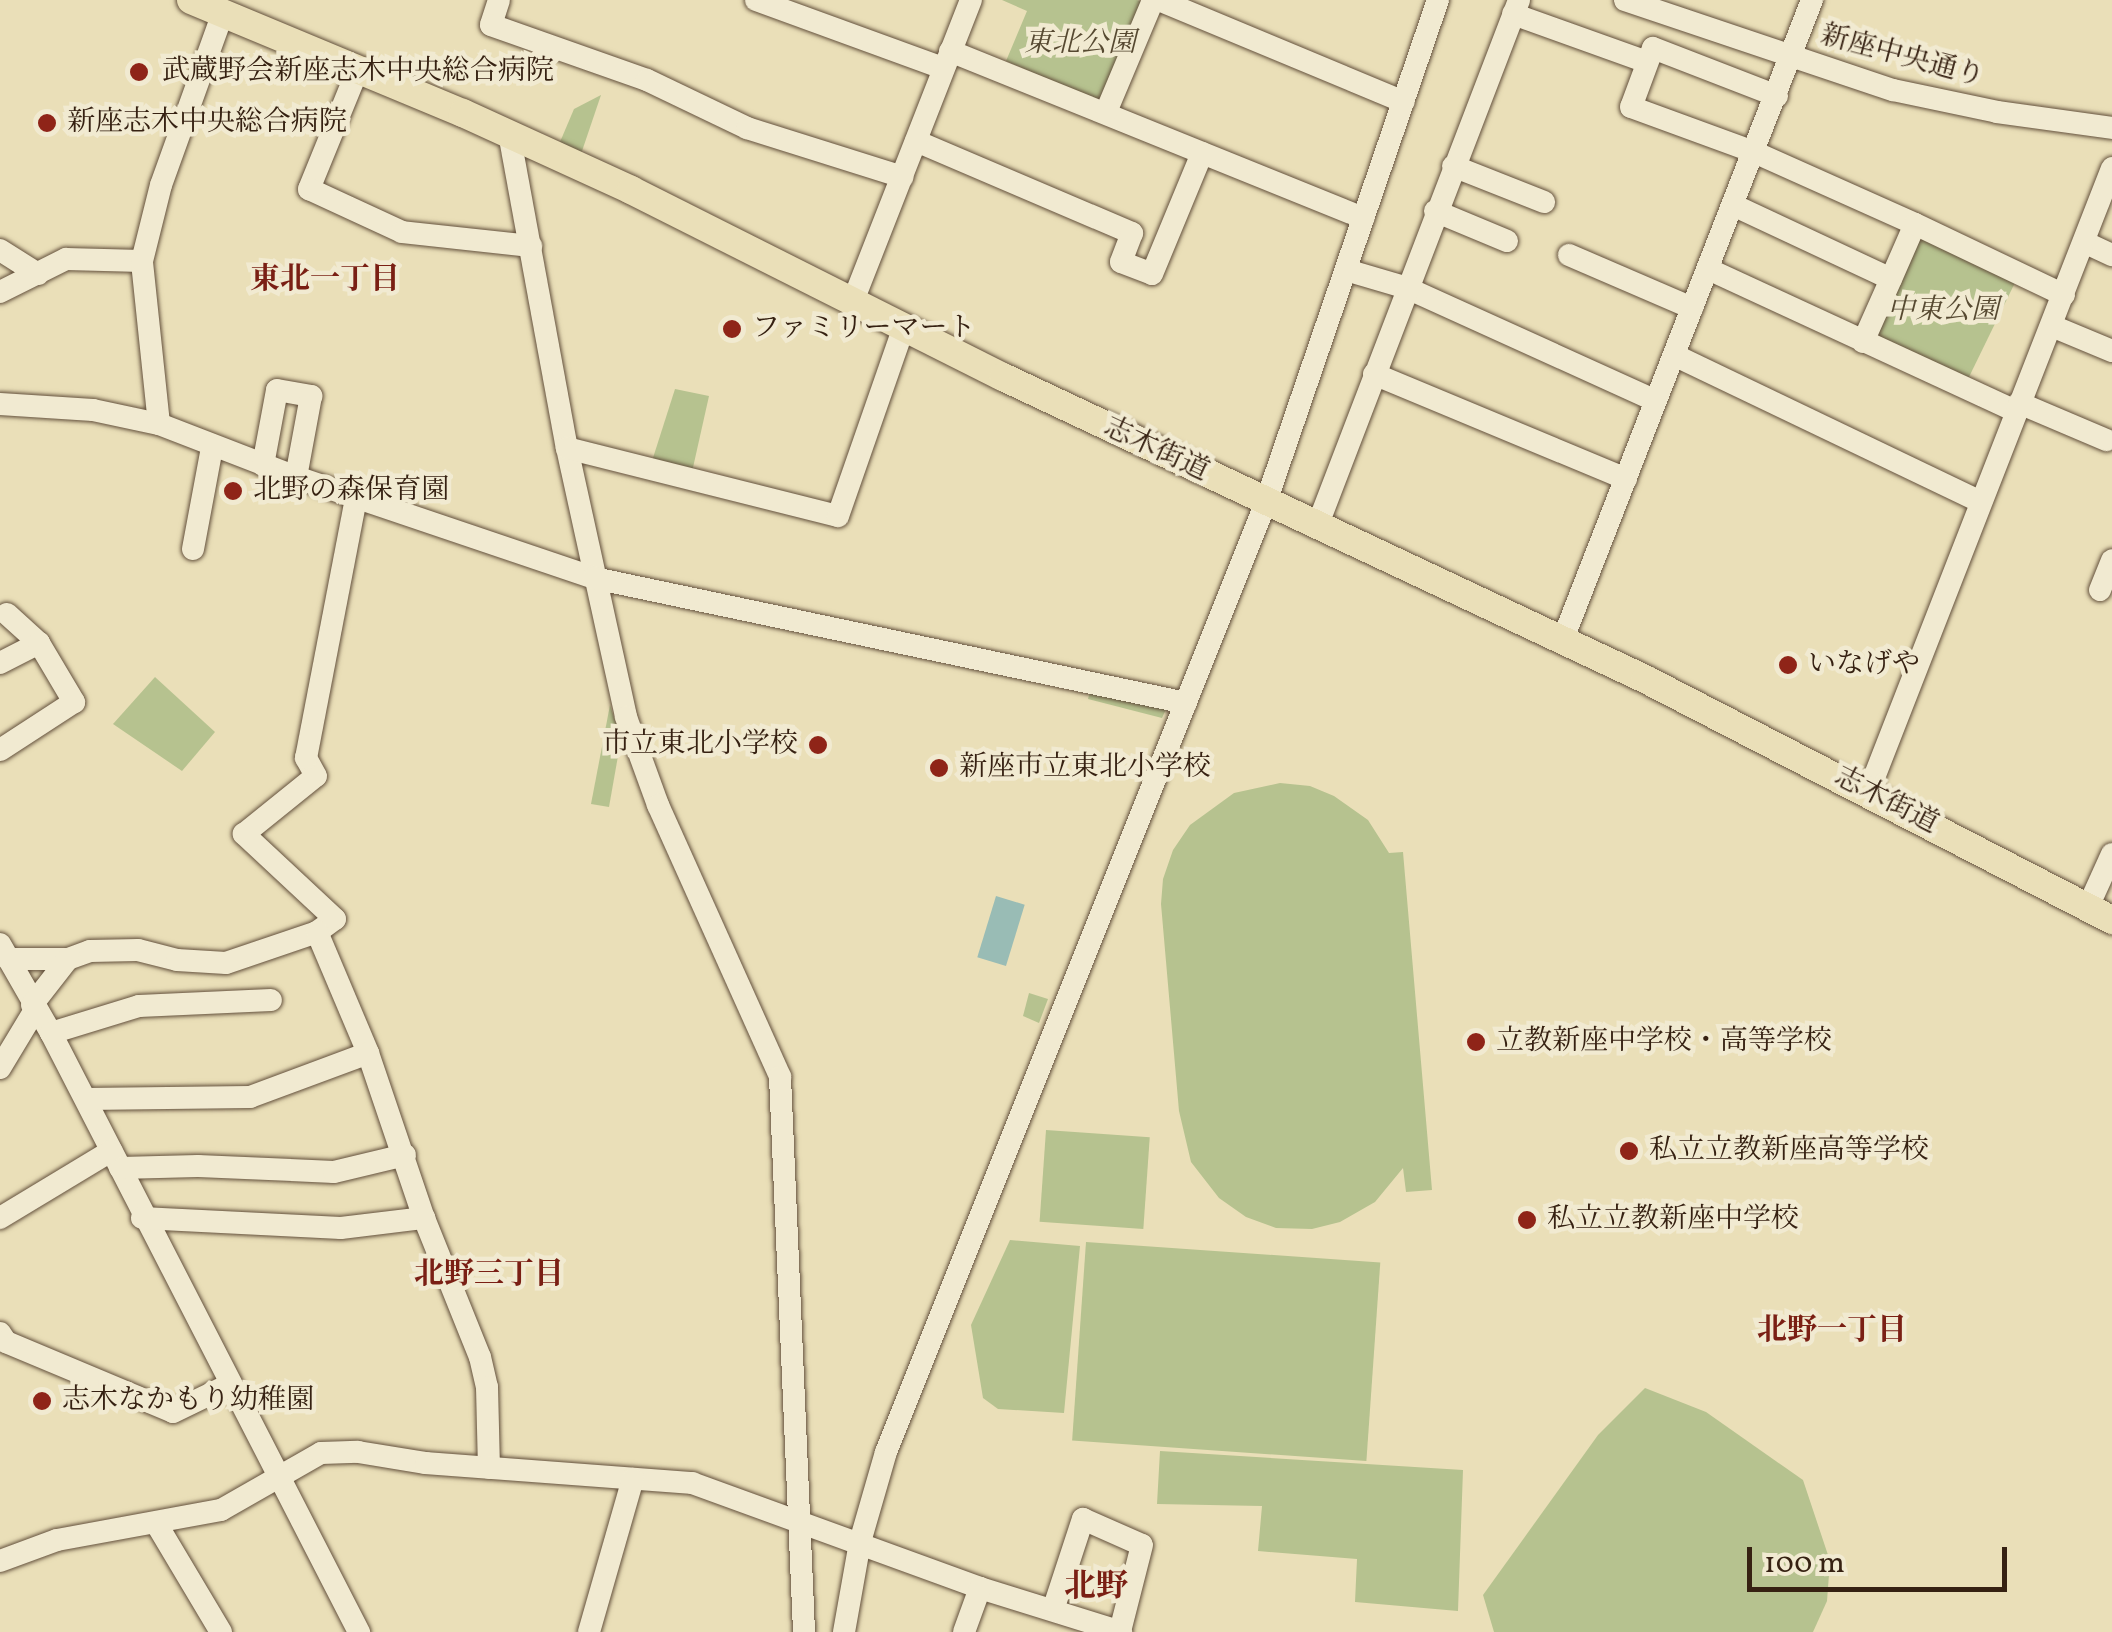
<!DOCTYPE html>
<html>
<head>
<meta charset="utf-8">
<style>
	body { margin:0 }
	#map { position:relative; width:2112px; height:1632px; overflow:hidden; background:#eadfb8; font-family:Vollkorn,"Noto Serif JP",serif }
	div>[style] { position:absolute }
	.green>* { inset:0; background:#b6c28f; transform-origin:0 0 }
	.water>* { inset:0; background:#99bcb5; transform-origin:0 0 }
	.roads { filter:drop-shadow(0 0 2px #63503c) drop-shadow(0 0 2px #63503c) }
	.minor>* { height:22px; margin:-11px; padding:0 11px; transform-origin:11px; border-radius:11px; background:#f1ead1 }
	.major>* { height:28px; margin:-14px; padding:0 14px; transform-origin:14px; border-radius:14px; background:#eadfb8 }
	.dots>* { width:28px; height:28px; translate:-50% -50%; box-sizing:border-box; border:5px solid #f1ead1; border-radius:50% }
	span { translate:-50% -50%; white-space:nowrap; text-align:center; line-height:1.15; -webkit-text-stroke:9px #f1ead1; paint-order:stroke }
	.park-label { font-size:28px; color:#564931; font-style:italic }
	.street-label { font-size:28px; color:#362112 }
	.poi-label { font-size:28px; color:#362112 }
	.left { translate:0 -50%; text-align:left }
	.right { translate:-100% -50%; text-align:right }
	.neighbourhood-label { font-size:30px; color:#7a1f14; font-weight:700 }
	.quarter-label { font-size:32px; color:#7a1f14; font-weight:700 }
	.scale { position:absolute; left:1747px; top:1547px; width:260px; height:45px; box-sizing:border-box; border:5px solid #362112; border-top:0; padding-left:12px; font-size:30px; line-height:35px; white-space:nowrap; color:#362112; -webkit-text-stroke:8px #f1ead1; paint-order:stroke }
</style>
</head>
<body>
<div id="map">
	<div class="green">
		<div style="clip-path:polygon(1002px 0,1137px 0,1145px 3px,1098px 101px,1006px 61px,1027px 11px)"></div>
		<div style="clip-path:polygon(601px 95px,581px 154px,560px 142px,574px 109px)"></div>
		<div style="left:1917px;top:235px;width:109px;height:111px;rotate:26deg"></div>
		<div style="clip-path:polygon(675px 389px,709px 396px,692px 472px,652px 461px)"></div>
		<div style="clip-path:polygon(155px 677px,215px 732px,182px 771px,113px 724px)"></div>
		<div style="clip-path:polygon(1090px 691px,1167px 707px,1162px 718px,1088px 699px)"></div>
		<div style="clip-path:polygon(610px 705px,621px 739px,609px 807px,591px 804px)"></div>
		<div style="clip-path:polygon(1280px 783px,1310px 786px,1334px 796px,1368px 820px,1389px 853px,1403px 852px,1432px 1190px,1406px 1192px,1403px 1168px,1375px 1202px,1340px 1222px,1312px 1229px,1276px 1228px,1246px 1217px,1219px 1198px,1191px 1162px,1179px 1111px,1161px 904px,1163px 879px,1173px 850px,1190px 825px,1234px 793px)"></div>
		<div style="clip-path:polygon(1029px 993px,1048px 999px,1039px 1023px,1023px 1016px)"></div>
		<div style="left:1046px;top:1130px;width:104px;height:92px;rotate:4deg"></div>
		<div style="clip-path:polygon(1010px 1240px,1080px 1246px,1064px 1413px,998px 1409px,983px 1398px,971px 1325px)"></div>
		<div style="left:1086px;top:1242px;width:295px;height:199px;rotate:4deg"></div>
		<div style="clip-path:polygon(1645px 1388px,1706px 1412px,1803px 1480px,1830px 1561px,1827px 1601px,1813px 1632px,1494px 1632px,1483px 1595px,1598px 1435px)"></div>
		<div style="clip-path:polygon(1160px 1451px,1463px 1470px,1458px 1611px,1355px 1602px,1357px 1559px,1258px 1551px,1262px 1506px,1157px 1504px)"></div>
	</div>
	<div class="water">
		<div style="left:996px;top:896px;width:30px;height:64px;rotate:17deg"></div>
	</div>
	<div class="roads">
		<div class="minor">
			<div style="left:499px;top:0;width:26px;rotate:108deg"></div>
			<div style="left:491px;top:25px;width:165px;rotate:19.4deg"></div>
			<div style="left:647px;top:80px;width:111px;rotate:25.6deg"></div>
			<div style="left:747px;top:128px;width:163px;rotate:17.5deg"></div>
			<div style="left:756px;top:0;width:199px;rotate:20deg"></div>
			<div style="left:1159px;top:0;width:265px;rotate:22.6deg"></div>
			<div style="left:1625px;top:0;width:283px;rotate:18.6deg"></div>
			<div style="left:1893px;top:90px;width:106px;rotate:11.9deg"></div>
			<div style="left:1997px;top:112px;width:116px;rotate:7.9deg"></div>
			<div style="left:1513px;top:14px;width:142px;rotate:19.7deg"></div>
			<div style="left:950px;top:51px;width:446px;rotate:22deg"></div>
			<div style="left:358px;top:69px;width:130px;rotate:112.2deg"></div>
			<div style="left:309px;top:189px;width:102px;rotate:24.8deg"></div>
			<div style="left:402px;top:232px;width:130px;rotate:6.2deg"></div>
			<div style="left:1777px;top:96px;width:133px;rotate:-158.8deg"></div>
			<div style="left:1653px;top:48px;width:63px;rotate:110.4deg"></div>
			<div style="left:1631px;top:107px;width:131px;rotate:20.1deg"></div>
			<div style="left:1754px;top:152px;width:176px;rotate:24.1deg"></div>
			<div style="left:1106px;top:112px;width:121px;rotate:-67.2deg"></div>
			<div style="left:509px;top:133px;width:320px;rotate:79.6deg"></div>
			<div style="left:567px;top:448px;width:275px;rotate:77.6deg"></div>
			<div style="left:626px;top:717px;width:94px;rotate:70deg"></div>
			<div style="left:658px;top:805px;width:298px;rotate:65.8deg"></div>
			<div style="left:780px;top:1077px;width:556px;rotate:87.52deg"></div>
			<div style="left:916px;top:141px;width:235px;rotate:23.1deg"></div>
			<div style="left:1132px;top:233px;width:31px;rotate:111deg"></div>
			<div style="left:1121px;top:262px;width:33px;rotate:21deg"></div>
			<div style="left:1152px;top:274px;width:131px;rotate:-67.5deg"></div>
			<div style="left:1453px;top:166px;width:98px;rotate:21.6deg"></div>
			<div style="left:1733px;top:205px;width:174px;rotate:25.1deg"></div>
			<div style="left:1891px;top:279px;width:69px;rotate:114deg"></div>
			<div style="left:1435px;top:211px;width:78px;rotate:22.6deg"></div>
			<div style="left:2086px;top:243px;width:29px;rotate:25deg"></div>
			<div style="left:0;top:250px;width:45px;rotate:32.3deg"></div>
			<div style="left:1569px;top:255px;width:134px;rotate:23.3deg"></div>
			<div style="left:1708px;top:269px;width:339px;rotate:24.8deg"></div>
			<div style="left:1346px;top:270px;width:64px;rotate:16.4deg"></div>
			<div style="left:1407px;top:288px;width:273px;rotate:24.4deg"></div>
			<div style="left:1891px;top:279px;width:60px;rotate:-66.4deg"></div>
			<div style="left:1915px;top:224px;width:165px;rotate:25.5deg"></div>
			<div style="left:0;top:292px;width:74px;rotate:-26.6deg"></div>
			<div style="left:66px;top:259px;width:76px;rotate:1.5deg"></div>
			<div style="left:853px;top:301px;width:323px;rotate:-68.6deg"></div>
			<div style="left:2052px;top:326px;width:65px;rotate:22.6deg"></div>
			<div style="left:1674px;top:355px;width:340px;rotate:25.6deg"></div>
			<div style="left:1374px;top:374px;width:273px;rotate:22.6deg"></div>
			<div style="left:2019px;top:403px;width:95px;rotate:23deg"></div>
			<div style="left:0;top:404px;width:93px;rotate:3.7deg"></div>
			<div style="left:93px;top:410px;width:67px;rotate:12deg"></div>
			<div style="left:159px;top:424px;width:147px;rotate:21.1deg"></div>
			<div style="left:296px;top:477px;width:315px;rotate:18.7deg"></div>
			<div style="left:594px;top:578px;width:605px;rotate:11.92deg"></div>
			<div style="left:159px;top:424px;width:164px;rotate:-96deg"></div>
			<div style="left:142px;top:261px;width:78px;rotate:-76deg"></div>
			<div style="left:161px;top:185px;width:183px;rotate:-70.2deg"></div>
			<div style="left:567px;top:448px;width:279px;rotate:14.1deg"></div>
			<div style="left:838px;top:516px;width:201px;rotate:-70.8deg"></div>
			<div style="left:263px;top:465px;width:76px;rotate:-79.4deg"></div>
			<div style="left:277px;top:390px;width:35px;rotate:10deg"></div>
			<div style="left:311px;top:396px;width:82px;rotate:100.5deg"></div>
			<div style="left:1318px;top:524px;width:561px;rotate:-69.01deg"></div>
			<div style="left:193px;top:549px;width:104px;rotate:-79.4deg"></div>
			<div style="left:2100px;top:590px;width:32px;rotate:-68deg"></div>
			<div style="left:7px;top:614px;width:43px;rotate:42.2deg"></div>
			<div style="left:1563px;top:639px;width:686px;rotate:-68.71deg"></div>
			<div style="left:0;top:663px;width:44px;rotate:-27.1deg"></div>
			<div style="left:39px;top:643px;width:69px;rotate:59.3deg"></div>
			<div style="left:74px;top:702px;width:88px;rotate:147deg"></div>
			<div style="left:1868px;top:793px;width:671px;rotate:-68.67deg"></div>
			<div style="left:2088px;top:907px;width:58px;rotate:-65.6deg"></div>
			<div style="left:317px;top:932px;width:22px;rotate:-36deg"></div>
			<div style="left:335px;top:919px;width:125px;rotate:-137deg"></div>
			<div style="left:244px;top:834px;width:92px;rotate:-38.9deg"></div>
			<div style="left:316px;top:776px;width:21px;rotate:-119deg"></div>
			<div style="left:306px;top:758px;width:265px;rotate:-79.1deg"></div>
			<div style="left:0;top:944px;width:103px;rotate:60.2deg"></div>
			<div style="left:51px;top:1033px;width:674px;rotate:62.79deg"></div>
			<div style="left:8px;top:959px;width:60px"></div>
			<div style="left:68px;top:959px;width:23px;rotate:-20deg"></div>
			<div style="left:90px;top:951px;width:48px;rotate:-1.2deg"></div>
			<div style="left:138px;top:950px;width:40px;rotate:14.4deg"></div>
			<div style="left:177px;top:960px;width:49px;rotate:3.5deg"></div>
			<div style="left:226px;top:963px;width:96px;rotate:-18.8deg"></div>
			<div style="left:317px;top:932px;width:131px;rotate:67.1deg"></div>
			<div style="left:368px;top:1053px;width:174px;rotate:71.3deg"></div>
			<div style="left:424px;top:1218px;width:150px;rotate:68.1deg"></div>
			<div style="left:480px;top:1357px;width:31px;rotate:77deg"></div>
			<div style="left:487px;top:1387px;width:81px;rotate:88.6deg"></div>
			<div style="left:32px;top:1005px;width:58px;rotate:-52deg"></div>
			<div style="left:51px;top:1033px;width:92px;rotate:-17.1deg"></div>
			<div style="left:139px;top:1006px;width:132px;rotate:-2.6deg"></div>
			<div style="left:0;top:1068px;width:68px;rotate:-58.9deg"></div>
			<div style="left:86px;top:1099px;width:164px;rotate:-0.7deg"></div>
			<div style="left:250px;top:1097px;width:126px;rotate:-20.4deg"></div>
			<div style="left:120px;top:1168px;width:78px;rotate:-1.5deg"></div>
			<div style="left:198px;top:1166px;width:136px;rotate:2.5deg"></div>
			<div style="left:334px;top:1172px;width:73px;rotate:-13.5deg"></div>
			<div style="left:0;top:1218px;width:130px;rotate:-31.1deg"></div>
			<div style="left:142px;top:1218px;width:199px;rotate:2.9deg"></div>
			<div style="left:341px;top:1228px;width:84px;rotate:-6.9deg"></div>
			<div style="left:0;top:1333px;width:11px;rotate:56deg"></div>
			<div style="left:6px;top:1342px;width:181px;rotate:22.7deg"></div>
			<div style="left:173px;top:1412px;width:64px;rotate:-25.8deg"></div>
			<div style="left:156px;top:1523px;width:127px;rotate:59.2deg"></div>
			<div style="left:0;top:1561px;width:61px;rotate:-20.2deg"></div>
			<div style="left:57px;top:1540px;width:167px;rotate:-10.4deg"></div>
			<div style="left:221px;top:1510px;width:115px;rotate:-29.7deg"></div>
			<div style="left:321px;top:1453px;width:37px;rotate:-2deg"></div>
			<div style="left:358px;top:1452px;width:69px;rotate:9.2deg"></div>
			<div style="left:426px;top:1463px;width:267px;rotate:4.3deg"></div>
			<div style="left:692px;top:1483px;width:307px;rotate:20deg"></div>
			<div style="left:980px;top:1588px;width:148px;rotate:17.3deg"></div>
			<div style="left:1053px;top:1610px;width:96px;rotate:-71.8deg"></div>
			<div style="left:1083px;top:1519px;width:64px;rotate:23.8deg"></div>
			<div style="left:1142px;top:1545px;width:89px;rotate:104.3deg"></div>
			<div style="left:589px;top:1632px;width:159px;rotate:-74deg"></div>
			<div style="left:844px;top:1632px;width:91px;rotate:-79.9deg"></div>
			<div style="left:860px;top:1542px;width:94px;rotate:-73.9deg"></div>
			<div style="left:886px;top:1452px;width:1023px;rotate:-68.2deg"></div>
			<div style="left:1266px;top:502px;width:531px;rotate:-71.09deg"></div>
			<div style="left:964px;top:1632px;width:47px;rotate:-70deg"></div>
		</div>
		<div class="major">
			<div style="left:191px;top:0;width:295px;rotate:22.6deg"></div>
			<div style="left:463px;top:113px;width:185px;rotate:24.6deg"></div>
			<div style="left:631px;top:190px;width:416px;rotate:26.7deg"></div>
			<div style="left:1003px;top:377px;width:709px;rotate:25.19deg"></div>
			<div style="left:1645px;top:679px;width:526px;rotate:27.3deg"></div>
		</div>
	</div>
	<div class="dots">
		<div style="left:139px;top:72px;background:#8f2418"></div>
		<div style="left:47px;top:123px;background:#8f2418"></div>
		<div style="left:732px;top:329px;background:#8f2418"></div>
		<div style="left:233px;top:491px;background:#8f2418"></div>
		<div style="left:1788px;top:665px;background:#8f2418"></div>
		<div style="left:818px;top:745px;background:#8f2418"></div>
		<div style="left:939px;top:768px;background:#8f2418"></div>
		<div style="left:1476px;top:1042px;background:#8f2418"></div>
		<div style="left:1629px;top:1151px;background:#8f2418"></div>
		<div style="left:1527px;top:1220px;background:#8f2418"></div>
		<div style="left:42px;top:1401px;background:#8f2418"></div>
	</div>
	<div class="park-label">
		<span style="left:1080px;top:44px">東北公園</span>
		<span style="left:1943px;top:311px">中東公園</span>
	</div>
	<div class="street-label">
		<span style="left:1902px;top:57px;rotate:15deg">新座中央通り</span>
		<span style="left:1156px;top:450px;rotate:25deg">志木街道</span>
		<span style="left:1886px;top:801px;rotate:27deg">志木街道</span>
	</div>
	<div class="poi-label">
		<span class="left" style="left:162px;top:72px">武蔵野会新座志木中央総合病院</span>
		<span class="left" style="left:67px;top:123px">新座志木中央総合病院</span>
		<span class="left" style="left:752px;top:329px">ファミリーマート</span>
		<span class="left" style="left:253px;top:491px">北野の森保育園</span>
		<span class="left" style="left:1808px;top:665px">いなげや</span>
		<span class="right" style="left:798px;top:745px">市立東北小学校</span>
		<span class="left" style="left:959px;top:768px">新座市立東北小学校</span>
		<span class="left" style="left:1496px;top:1042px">立教新座中学校・高等学校</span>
		<span class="left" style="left:1649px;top:1151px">私立立教新座高等学校</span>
		<span class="left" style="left:1547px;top:1220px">私立立教新座中学校</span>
		<span class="left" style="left:62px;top:1401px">志木なかもり幼稚園</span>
	</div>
	<div class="neighbourhood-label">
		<span style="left:325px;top:280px">東北一丁目</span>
		<span style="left:489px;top:1275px">北野三丁目</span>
		<span style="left:1832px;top:1331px">北野一丁目</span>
	</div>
	<div class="quarter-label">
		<span style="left:1096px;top:1588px">北野</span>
	</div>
	<div class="scale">100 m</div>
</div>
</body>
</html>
